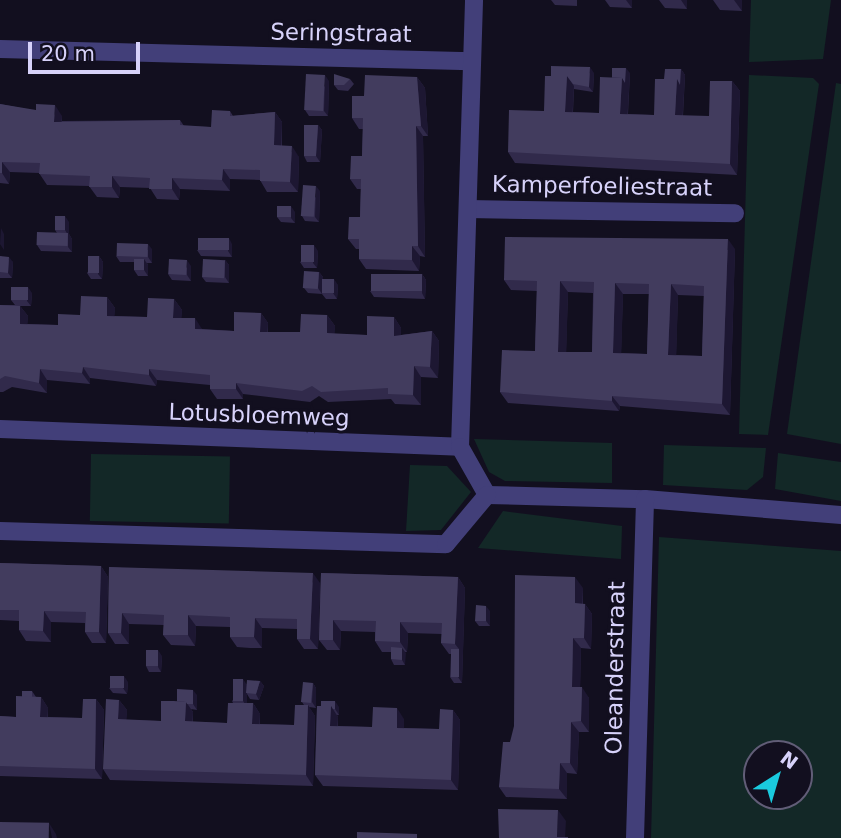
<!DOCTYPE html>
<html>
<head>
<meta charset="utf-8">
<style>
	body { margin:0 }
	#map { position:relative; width:841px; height:838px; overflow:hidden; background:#120f1f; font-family:"DejaVu Sans",sans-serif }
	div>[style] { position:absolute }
	.green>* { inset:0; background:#132827; transform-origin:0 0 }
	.street>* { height:18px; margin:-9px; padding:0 9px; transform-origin:9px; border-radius:9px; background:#423f79 }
	.wall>* { inset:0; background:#312a4b }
	.shaded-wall>* { inset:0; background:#1d1732 }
	.building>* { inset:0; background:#423c5e; transform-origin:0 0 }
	span { translate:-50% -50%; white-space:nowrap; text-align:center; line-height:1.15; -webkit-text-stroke:6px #120f1f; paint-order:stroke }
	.street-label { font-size:23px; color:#d7d2fa }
	.north { position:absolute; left:743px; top:740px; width:70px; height:70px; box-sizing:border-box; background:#120f1f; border:2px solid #615d77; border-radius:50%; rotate:37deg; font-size:19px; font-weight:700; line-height:28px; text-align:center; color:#d7d2fa }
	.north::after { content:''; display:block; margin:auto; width:24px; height:32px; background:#1acade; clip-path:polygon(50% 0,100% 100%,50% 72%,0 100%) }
	.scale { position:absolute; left:28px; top:42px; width:112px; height:32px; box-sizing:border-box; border:4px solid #d7d2fa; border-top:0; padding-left:9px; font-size:21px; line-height:24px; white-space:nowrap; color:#d7d2fa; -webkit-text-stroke:5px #120f1f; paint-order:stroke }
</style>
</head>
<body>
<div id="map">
	<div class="green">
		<div style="clip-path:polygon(751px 0,831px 0,823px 59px,749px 62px)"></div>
		<div style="clip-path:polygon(749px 75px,813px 78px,819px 84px,768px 435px,739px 434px)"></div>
		<div style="clip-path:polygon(836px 83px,841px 84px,841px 444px,787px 434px)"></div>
		<div style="clip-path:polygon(474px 439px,612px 443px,612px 483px,505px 481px,489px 472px)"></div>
		<div style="clip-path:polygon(664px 445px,766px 448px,763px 477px,747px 490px,663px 485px)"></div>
		<div style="clip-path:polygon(778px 453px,841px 462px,841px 501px,775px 489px)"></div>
		<div style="left:91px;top:454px;width:139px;height:67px;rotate:1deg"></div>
		<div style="clip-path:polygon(410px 465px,447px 466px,471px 492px,441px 530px,406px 531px)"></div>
		<div style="clip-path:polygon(503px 511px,622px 526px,621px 559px,478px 548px)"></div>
		<div style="clip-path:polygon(evenodd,659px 537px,841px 551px,841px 838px,651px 838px,659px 537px,757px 754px,799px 754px,799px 796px,757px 796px,757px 754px)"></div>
	</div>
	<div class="street">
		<div style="left:0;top:49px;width:471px;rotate:1.5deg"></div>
		<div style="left:468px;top:209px;width:267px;rotate:0.9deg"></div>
		<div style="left:0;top:429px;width:460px;rotate:2.2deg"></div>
		<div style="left:460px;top:447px;width:447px;rotate:-88.2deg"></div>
		<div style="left:460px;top:447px;width:55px;rotate:60.6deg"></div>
		<div style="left:487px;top:495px;width:158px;rotate:1.5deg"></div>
		<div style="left:645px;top:499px;width:197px;rotate:4.7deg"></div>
		<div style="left:0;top:531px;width:446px;rotate:1.7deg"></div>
		<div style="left:446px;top:544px;width:64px;rotate:-50.1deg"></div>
		<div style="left:635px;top:838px;width:339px;rotate:-88.3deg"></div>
	</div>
	<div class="wall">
		<div style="clip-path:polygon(551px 0,577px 0,577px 6px,555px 5px)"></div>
		<div style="clip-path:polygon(605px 0,632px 0,632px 8px,610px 7px)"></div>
		<div style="clip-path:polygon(659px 0,687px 0,687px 9px,665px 8px)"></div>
		<div style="clip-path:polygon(713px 0,742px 0,742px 11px,720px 10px)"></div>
		<div style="clip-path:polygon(681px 69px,685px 75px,683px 116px,709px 116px,732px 81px,740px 91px,737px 175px,515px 163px,508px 152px,544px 111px,551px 76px,594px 73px,593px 92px,574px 89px,573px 112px,599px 113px,612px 77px,630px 73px,628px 114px,654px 115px,664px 79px)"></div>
		<div style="clip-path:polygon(417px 77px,425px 88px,428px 136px,423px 136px,425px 257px,420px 256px,419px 271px,366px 269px,359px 259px,359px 249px,356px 249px,348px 239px,360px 217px,361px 189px,357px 189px,350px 179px,362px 156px,363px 129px,359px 129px,352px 118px,364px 96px)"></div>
		<div style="clip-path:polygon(350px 79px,354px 84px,348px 91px,338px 90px,334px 85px)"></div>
		<div style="clip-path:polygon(329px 81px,328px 116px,309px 116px,305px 110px)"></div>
		<div style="clip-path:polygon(0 104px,62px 116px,62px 121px,180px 120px,184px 126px,211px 127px,230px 111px,233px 116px,275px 112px,282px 122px,282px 146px,299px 157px,298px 192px,267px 192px,260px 180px,230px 179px,230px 191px,180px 189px,179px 200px,157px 199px,150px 188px,120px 187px,119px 198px,97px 197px,89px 186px,47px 185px,39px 173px,10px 172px,9px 184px,0 183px)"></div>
		<div style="clip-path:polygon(318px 125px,322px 130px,320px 162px,307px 162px,304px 156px)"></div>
		<div style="clip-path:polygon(320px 191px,319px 222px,305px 221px,302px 216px)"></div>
		<div style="clip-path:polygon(295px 212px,295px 223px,281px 222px,277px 217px)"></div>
		<div style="clip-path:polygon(69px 222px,69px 234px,72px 239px,72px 252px,41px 251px,37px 245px,57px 233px,55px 230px)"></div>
		<div style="clip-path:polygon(232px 244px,232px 257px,201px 256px,197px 250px)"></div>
		<div style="clip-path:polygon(152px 249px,152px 263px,147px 263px,148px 265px,148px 276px,138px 276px,134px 270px,134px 262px,120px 262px,116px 256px)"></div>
		<div style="clip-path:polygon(evenodd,735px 249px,730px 415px,620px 406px,619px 411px,508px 403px,500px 392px,535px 351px,537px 291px,511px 290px,504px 280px,735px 249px,568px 292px,593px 293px,592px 352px,566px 352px,568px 292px,735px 249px,623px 294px,649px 294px,647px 354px,621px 353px,623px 294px,735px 249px,678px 295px,704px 296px,702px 356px,676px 355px,678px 295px)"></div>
		<div style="clip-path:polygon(318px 251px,317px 268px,304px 268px,300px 262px)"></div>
		<div style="clip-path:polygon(0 256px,13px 262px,12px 278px,0 278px)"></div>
		<div style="clip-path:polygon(99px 256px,103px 262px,102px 279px,91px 279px,87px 273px)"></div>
		<div style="clip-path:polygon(225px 260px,229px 265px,229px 283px,206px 282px,202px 277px)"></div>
		<div style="clip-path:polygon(191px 266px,191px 281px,172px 280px,168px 274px)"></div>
		<div style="clip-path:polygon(319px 272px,323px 277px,323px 279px,338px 285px,337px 299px,326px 299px,322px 294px,308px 293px,304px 288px)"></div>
		<div style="clip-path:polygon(422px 274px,426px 280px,425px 299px,374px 297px,370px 291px)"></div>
		<div style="clip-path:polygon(32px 293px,31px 306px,20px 306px,28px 316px,27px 324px,58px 325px,80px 315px,107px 297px,115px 308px,114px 316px,147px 317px,174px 299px,182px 310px,181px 318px,202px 329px,234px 331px,261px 313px,268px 323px,268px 332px,300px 332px,327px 315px,335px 326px,334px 334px,367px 335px,394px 317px,401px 328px,401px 335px,432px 331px,439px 341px,438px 378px,421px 377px,421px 405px,395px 404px,391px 399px,328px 402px,319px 396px,310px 402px,243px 394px,243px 399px,217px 399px,210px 389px,210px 385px,157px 380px,156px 386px,90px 378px,90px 384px,47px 380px,47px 393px,12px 387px,3px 392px,0 392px,0 305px,15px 305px,11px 300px)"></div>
		<div style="clip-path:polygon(0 563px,101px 566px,108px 577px,106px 643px,92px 643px,85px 632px,85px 623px,51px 622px,51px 642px,26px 641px,19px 630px,19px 621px,0 620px)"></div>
		<div style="clip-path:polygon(109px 567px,320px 583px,318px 649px,304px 649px,297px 639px,297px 629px,262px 628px,262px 648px,250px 648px,237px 647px,230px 637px,230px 627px,196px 626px,195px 646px,171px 645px,163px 635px,164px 625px,129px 624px,129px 644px,115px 644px,108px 633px)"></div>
		<div style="clip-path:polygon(321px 573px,458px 577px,465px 588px,462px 683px,454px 683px,450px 677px,451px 654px,449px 654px,441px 643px,442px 634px,408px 633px,407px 652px,405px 652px,405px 665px,394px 665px,391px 659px,391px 652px,382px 652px,375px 641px,375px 632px,341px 631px,340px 650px,327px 650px,319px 640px)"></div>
		<div style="clip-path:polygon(583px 588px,583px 604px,585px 604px,592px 614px,591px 649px,581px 648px,580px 687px,589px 698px,589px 732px,579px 732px,577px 774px,567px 773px,567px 799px,506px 797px,499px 787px,510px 742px)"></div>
		<div style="clip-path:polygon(490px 611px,490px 626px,479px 626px,475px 621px)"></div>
		<div style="clip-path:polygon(162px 656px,161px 672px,149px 672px,146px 666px)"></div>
		<div style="clip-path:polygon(260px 681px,264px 686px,259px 700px,250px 699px,247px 694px,247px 703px,253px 703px,260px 714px,260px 724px,294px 725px,304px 705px,302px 702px,313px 683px,316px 688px,316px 708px,309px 707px,315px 716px,313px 786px,110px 780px,103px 769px,119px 700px,127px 710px,126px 720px,161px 721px,177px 701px,197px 695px,197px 710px,191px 709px,193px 712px,193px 722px,227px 723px,233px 703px,232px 701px,247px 684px)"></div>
		<div style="clip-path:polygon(128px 682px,127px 694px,113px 693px,109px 688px)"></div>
		<div style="clip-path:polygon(32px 691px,36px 697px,41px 697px,48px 708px,48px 717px,82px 718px,96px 699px,104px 710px,102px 779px,0 776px,0 716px,16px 717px,22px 697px)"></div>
		<div style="clip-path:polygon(317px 706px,339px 707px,339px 715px,337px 715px,338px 717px,338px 726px,372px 727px,404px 719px,404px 728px,439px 729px,453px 710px,460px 720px,458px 790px,323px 786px,315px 775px)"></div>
	</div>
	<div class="shaded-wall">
		<div style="clip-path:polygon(626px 0,632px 0,632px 8px)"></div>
		<div style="clip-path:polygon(681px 0,687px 0,687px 9px)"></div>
		<div style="clip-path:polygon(734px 0,742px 0,742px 11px)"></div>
		<div style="clip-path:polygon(590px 67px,594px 73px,593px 92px,589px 87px)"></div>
		<div style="clip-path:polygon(626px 68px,630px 73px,627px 124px,620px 114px,622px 78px)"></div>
		<div style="clip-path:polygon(681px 69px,685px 75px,682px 126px,675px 115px,677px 79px)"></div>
		<div style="clip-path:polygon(325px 75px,329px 81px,328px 116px,324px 111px)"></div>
		<div style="clip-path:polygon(567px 76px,574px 86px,572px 123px,565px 112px)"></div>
		<div style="clip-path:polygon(417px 77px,425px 88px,428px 136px,421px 126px)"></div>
		<div style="clip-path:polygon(732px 81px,740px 91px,737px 175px,730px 164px)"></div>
		<div style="clip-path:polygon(55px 105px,62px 116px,61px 132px,54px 122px)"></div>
		<div style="clip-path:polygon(275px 112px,282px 122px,281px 156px,274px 145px)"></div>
		<div style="clip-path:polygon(318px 125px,322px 130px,320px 162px,316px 156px)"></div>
		<div style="clip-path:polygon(416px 126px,423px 136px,425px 257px,418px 246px)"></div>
		<div style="clip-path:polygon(292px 146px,299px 157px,298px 192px,290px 182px)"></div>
		<div style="clip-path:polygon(2px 162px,10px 172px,9px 184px,2px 173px)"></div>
		<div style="clip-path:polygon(223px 169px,230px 179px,230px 191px,222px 180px)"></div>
		<div style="clip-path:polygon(112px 176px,120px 187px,119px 198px,112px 187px)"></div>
		<div style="clip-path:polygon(172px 178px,180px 189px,179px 200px,172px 189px)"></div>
		<div style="clip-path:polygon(316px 186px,320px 191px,319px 222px,315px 217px)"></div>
		<div style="clip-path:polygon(291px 206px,295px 212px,295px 223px,291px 218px)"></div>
		<div style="clip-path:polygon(65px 216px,69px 222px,69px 234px,72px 239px,72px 252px,68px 247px,68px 235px,65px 230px)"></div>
		<div style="clip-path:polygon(1px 228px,4px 234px,4px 250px,0 244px)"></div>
		<div style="clip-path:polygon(229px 238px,232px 244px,232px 257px,228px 251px)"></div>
		<div style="clip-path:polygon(728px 239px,735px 249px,730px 415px,722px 404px)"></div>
		<div style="clip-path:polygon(148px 244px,152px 249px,152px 263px,148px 257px)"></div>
		<div style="clip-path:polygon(314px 245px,318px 251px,317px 268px,313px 263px)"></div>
		<div style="clip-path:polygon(412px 246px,420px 256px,419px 271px,412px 260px)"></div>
		<div style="clip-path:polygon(99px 256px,103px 262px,102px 279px,98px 274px)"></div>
		<div style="clip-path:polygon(9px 257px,13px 262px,12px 278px,8px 273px)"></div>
		<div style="clip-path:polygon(144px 259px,148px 265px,148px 276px,144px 270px)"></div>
		<div style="clip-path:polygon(187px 260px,191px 266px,191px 281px,187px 275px)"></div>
		<div style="clip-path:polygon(225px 260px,229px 265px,229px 283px,225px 277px)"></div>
		<div style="clip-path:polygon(319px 272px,323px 277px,322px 294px,318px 288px)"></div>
		<div style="clip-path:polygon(422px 274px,426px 280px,425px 299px,422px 293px)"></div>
		<div style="clip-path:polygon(334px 279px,338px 285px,337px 299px,333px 293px)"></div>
		<div style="clip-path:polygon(560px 281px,568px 292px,566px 362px,558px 352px)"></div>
		<div style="clip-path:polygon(615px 283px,623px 294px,621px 364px,613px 353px)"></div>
		<div style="clip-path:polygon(671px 284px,678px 295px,676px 366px,668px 355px)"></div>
		<div style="clip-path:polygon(28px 287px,32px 293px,31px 306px,27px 301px)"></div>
		<div style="clip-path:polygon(107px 297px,115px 308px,114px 326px,107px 316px)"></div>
		<div style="clip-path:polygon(174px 299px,182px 310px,181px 328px,173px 318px)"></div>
		<div style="clip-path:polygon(20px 306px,28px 316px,27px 334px,20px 324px)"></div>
		<div style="clip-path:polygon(261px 313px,268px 323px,267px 342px,260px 332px)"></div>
		<div style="clip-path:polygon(327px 315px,335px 326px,334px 344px,327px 333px)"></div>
		<div style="clip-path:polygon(394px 317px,401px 328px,401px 346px,394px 336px)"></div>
		<div style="clip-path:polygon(195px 318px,202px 329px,195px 329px)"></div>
		<div style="clip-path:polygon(432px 331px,439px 341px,438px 378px,430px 367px)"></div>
		<div style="clip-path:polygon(414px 366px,421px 377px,421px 405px,413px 395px)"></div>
		<div style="clip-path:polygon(83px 367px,90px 378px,90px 384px,82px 373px)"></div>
		<div style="clip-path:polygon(40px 369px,47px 380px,47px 393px,39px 383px)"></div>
		<div style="clip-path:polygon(149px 369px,157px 380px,156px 386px,149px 375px)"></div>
		<div style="clip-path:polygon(236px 383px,243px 394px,243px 399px,236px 389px)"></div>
		<div style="clip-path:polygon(612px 396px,620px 406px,619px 411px,612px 401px)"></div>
		<div style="clip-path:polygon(101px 566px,108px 577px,106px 643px,99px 632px)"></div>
		<div style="clip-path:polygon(313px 573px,320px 583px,318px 649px,310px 639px)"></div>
		<div style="clip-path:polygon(458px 577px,465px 588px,462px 683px,458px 677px,459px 649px,455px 644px)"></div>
		<div style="clip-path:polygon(575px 577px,583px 588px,582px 614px,575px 603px)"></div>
		<div style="clip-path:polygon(585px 604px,592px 614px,591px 649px,584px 638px)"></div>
		<div style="clip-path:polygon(486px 606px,490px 611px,490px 626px,486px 621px)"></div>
		<div style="clip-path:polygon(44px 611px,51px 622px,51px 642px,43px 631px)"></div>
		<div style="clip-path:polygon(122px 613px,129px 624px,129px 644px,121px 633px)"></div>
		<div style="clip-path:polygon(188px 615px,196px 626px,195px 646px,188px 635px)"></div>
		<div style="clip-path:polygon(255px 618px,262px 628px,262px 648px,254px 637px)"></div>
		<div style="clip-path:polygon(333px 620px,341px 631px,340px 650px,333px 640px)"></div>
		<div style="clip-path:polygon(400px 622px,408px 633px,407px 652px,400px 642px)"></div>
		<div style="clip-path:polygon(573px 638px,581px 648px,580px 697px,572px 687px)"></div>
		<div style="clip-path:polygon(402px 648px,406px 653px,405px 665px,402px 660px)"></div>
		<div style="clip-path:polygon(158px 650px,162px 656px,161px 672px,158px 667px)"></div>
		<div style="clip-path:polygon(124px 676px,128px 682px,127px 694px,123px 688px)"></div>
		<div style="clip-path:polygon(243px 679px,247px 685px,247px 707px,243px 701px)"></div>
		<div style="clip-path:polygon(260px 681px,264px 686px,259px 700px,256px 694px)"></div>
		<div style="clip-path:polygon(313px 683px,316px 688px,316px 708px,312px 702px)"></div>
		<div style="clip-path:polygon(582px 687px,589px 698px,589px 732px,581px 721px)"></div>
		<div style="clip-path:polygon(193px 690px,197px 695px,197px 710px,193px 704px)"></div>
		<div style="clip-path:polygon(41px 697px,48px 708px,47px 728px,40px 717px)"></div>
		<div style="clip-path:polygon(96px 699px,104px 710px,102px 779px,95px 769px)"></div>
		<div style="clip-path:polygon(119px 700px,127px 710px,126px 730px,118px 719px)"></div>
		<div style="clip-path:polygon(335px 701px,339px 707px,339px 715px,335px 709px)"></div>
		<div style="clip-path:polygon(186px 702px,193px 712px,192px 732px,185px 721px)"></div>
		<div style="clip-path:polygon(253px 703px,260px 714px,259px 734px,252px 724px)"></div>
		<div style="clip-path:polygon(308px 705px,315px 716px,313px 786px,306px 775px)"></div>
		<div style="clip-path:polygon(331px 706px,338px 717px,337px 737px,330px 726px)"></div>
		<div style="clip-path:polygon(397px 708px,404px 719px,404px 739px,397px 728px)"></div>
		<div style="clip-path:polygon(453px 710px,460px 720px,458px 790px,451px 780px)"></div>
		<div style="clip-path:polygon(571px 722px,579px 732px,577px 774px,570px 763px)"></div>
		<div style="clip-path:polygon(560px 763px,567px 773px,567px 799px,559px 789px)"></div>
		<div style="clip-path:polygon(558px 810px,566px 821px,565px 838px,557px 837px)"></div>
		<div style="clip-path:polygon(49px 823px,56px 834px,57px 838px,52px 838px)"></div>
	</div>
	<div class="building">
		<div style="clip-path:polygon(551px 66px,590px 67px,589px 87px,573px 84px,567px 76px,551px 76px)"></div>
		<div style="clip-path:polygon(612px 68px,626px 68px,625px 83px,622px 78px,612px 77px)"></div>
		<div style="clip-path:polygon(665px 69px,681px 69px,680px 85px,677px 79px,664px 79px)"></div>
		<div style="left:306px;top:74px;width:19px;height:36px;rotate:3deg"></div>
		<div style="clip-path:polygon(334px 74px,350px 79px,344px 85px,334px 85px)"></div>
		<div style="clip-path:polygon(365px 75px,417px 77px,421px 126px,416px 126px,418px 246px,412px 246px,412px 260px,359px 259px,359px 239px,348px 239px,349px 217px,360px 217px,361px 179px,350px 179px,351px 156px,362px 156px,363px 118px,352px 118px,352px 96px,364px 96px)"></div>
		<div style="clip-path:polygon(545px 76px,567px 76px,565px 112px,599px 113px,600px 77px,622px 78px,620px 114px,654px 115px,655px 79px,677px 79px,675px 115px,709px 116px,710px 81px,732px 81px,730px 164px,508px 152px,509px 110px,544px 111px)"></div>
		<div style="clip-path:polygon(0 104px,36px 110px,36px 104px,55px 105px,54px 122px,180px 120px,180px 125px,211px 127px,212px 110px,230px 111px,230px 116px,275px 112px,274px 145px,292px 146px,290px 182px,260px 181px,260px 170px,223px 169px,222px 180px,172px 178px,172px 189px,149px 189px,150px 178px,112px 176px,112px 187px,89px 187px,90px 176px,39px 174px,40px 163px,2px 162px,2px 173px,0 173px)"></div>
		<div style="clip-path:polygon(304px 125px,318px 125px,316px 156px,304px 156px)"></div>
		<div style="left:303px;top:185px;width:13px;height:31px;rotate:4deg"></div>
		<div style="left:277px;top:206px;width:14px;height:11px"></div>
		<div style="left:55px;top:216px;width:10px;height:14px"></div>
		<div style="left:37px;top:232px;width:31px;height:13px;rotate:2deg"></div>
		<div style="clip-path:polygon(evenodd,505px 237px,728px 239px,722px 404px,612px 396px,612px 401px,500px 392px,502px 350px,535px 351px,536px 315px,537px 281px,504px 280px,505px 237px,560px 281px,594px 282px,592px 352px,558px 352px,560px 281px,505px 237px,615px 283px,649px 284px,647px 354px,613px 353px,615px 283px,505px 237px,671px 284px,704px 286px,702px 356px,668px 355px,671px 284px)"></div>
		<div style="left:198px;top:238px;width:31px;height:12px"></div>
		<div style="left:117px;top:243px;width:31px;height:13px;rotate:2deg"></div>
		<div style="left:301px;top:245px;width:13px;height:17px"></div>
		<div style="clip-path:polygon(0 256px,9px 257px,8px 273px,0 272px)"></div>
		<div style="left:88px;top:256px;width:11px;height:17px"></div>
		<div style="left:134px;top:259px;width:10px;height:11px"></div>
		<div style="left:169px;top:259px;width:18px;height:15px;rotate:3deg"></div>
		<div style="left:203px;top:259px;width:22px;height:18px;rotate:3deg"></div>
		<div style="left:304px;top:271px;width:15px;height:17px;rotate:4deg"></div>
		<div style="left:371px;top:274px;width:51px;height:17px"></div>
		<div style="left:322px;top:279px;width:12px;height:14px"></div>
		<div style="left:11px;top:287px;width:17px;height:13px"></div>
		<div style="clip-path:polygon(81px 296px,107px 297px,107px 316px,147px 317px,148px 298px,174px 299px,173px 318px,195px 318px,195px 329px,234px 331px,234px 312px,261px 313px,260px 332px,300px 332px,301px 314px,327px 315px,327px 333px,367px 335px,367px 316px,394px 317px,394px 336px,432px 331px,430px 367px,414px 366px,413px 395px,388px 394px,388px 388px,321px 392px,312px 386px,302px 391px,236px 383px,236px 389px,210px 389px,210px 375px,149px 369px,149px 375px,83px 367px,82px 373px,40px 369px,39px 383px,5px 376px,0 379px,0 305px,20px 306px,20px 324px,58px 325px,58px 314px,80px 315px)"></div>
		<div style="clip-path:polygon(0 563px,101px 566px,99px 632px,85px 632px,86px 612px,44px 611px,43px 631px,19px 630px,19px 610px,0 610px)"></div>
		<div style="clip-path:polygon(109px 567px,313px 573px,310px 639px,297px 639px,297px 619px,255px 618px,254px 637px,230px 637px,230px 617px,188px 615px,188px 635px,163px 635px,164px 615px,122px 613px,121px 633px,108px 633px)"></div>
		<div style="clip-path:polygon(321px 573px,458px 577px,455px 644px,441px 643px,442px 623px,400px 622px,400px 642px,375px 641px,376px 621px,333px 620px,333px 640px,319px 640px)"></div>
		<div style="clip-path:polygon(515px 575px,575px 577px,575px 603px,585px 604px,584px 638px,573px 638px,572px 687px,582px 687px,581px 721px,571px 722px,570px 763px,560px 763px,559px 789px,499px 787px,503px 742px,510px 742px,514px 726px)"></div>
		<div style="clip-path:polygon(476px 605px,486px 606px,486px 621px,475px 621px)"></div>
		<div style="clip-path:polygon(391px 647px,402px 648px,402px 660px,391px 659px)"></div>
		<div style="left:451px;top:649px;width:8px;height:28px"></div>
		<div style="left:146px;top:650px;width:12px;height:16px"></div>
		<div style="left:110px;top:676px;width:14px;height:12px"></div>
		<div style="left:233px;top:679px;width:10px;height:22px"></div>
		<div style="clip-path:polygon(247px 680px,260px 681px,256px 694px,246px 693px)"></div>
		<div style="left:303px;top:682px;width:10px;height:20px;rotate:6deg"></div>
		<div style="clip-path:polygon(177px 689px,193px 690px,193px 704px,187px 704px,186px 702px,177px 701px)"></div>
		<div style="left:22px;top:691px;width:10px;height:6px"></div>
		<div style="clip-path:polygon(16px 696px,41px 697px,40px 717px,82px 718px,83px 699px,96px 699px,95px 769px,0 766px,0 716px,16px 717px)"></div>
		<div style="clip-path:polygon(106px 699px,119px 700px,118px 719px,161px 721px,161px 701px,174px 701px,186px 702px,185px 721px,227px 723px,228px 703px,253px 703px,252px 724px,294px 725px,295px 705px,308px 705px,306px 775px,103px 769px)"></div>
		<div style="clip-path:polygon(321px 701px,335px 701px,335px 709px,333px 709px,331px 706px,321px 706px)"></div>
		<div style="clip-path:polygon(317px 706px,331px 706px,330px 726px,372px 727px,373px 707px,397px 708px,397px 728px,439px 729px,440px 709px,453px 710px,451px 780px,315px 775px)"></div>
		<div style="clip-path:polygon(498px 809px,558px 810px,557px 837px,568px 837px,568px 838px,499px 838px)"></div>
		<div style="left:0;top:822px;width:49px;height:16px;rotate:1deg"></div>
		<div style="clip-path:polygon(357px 832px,417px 834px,417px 838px,357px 838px)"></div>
	</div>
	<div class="street-label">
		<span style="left:341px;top:33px;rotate:1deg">Seringstraat</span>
		<span style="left:602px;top:186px;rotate:1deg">Kamperfoeliestraat</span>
		<span style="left:259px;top:415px;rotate:2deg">Lotusbloemweg</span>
		<span style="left:615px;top:668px;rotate:-89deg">Oleanderstraat</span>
	</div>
	<div class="north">N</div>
	<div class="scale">20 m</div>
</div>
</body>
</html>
